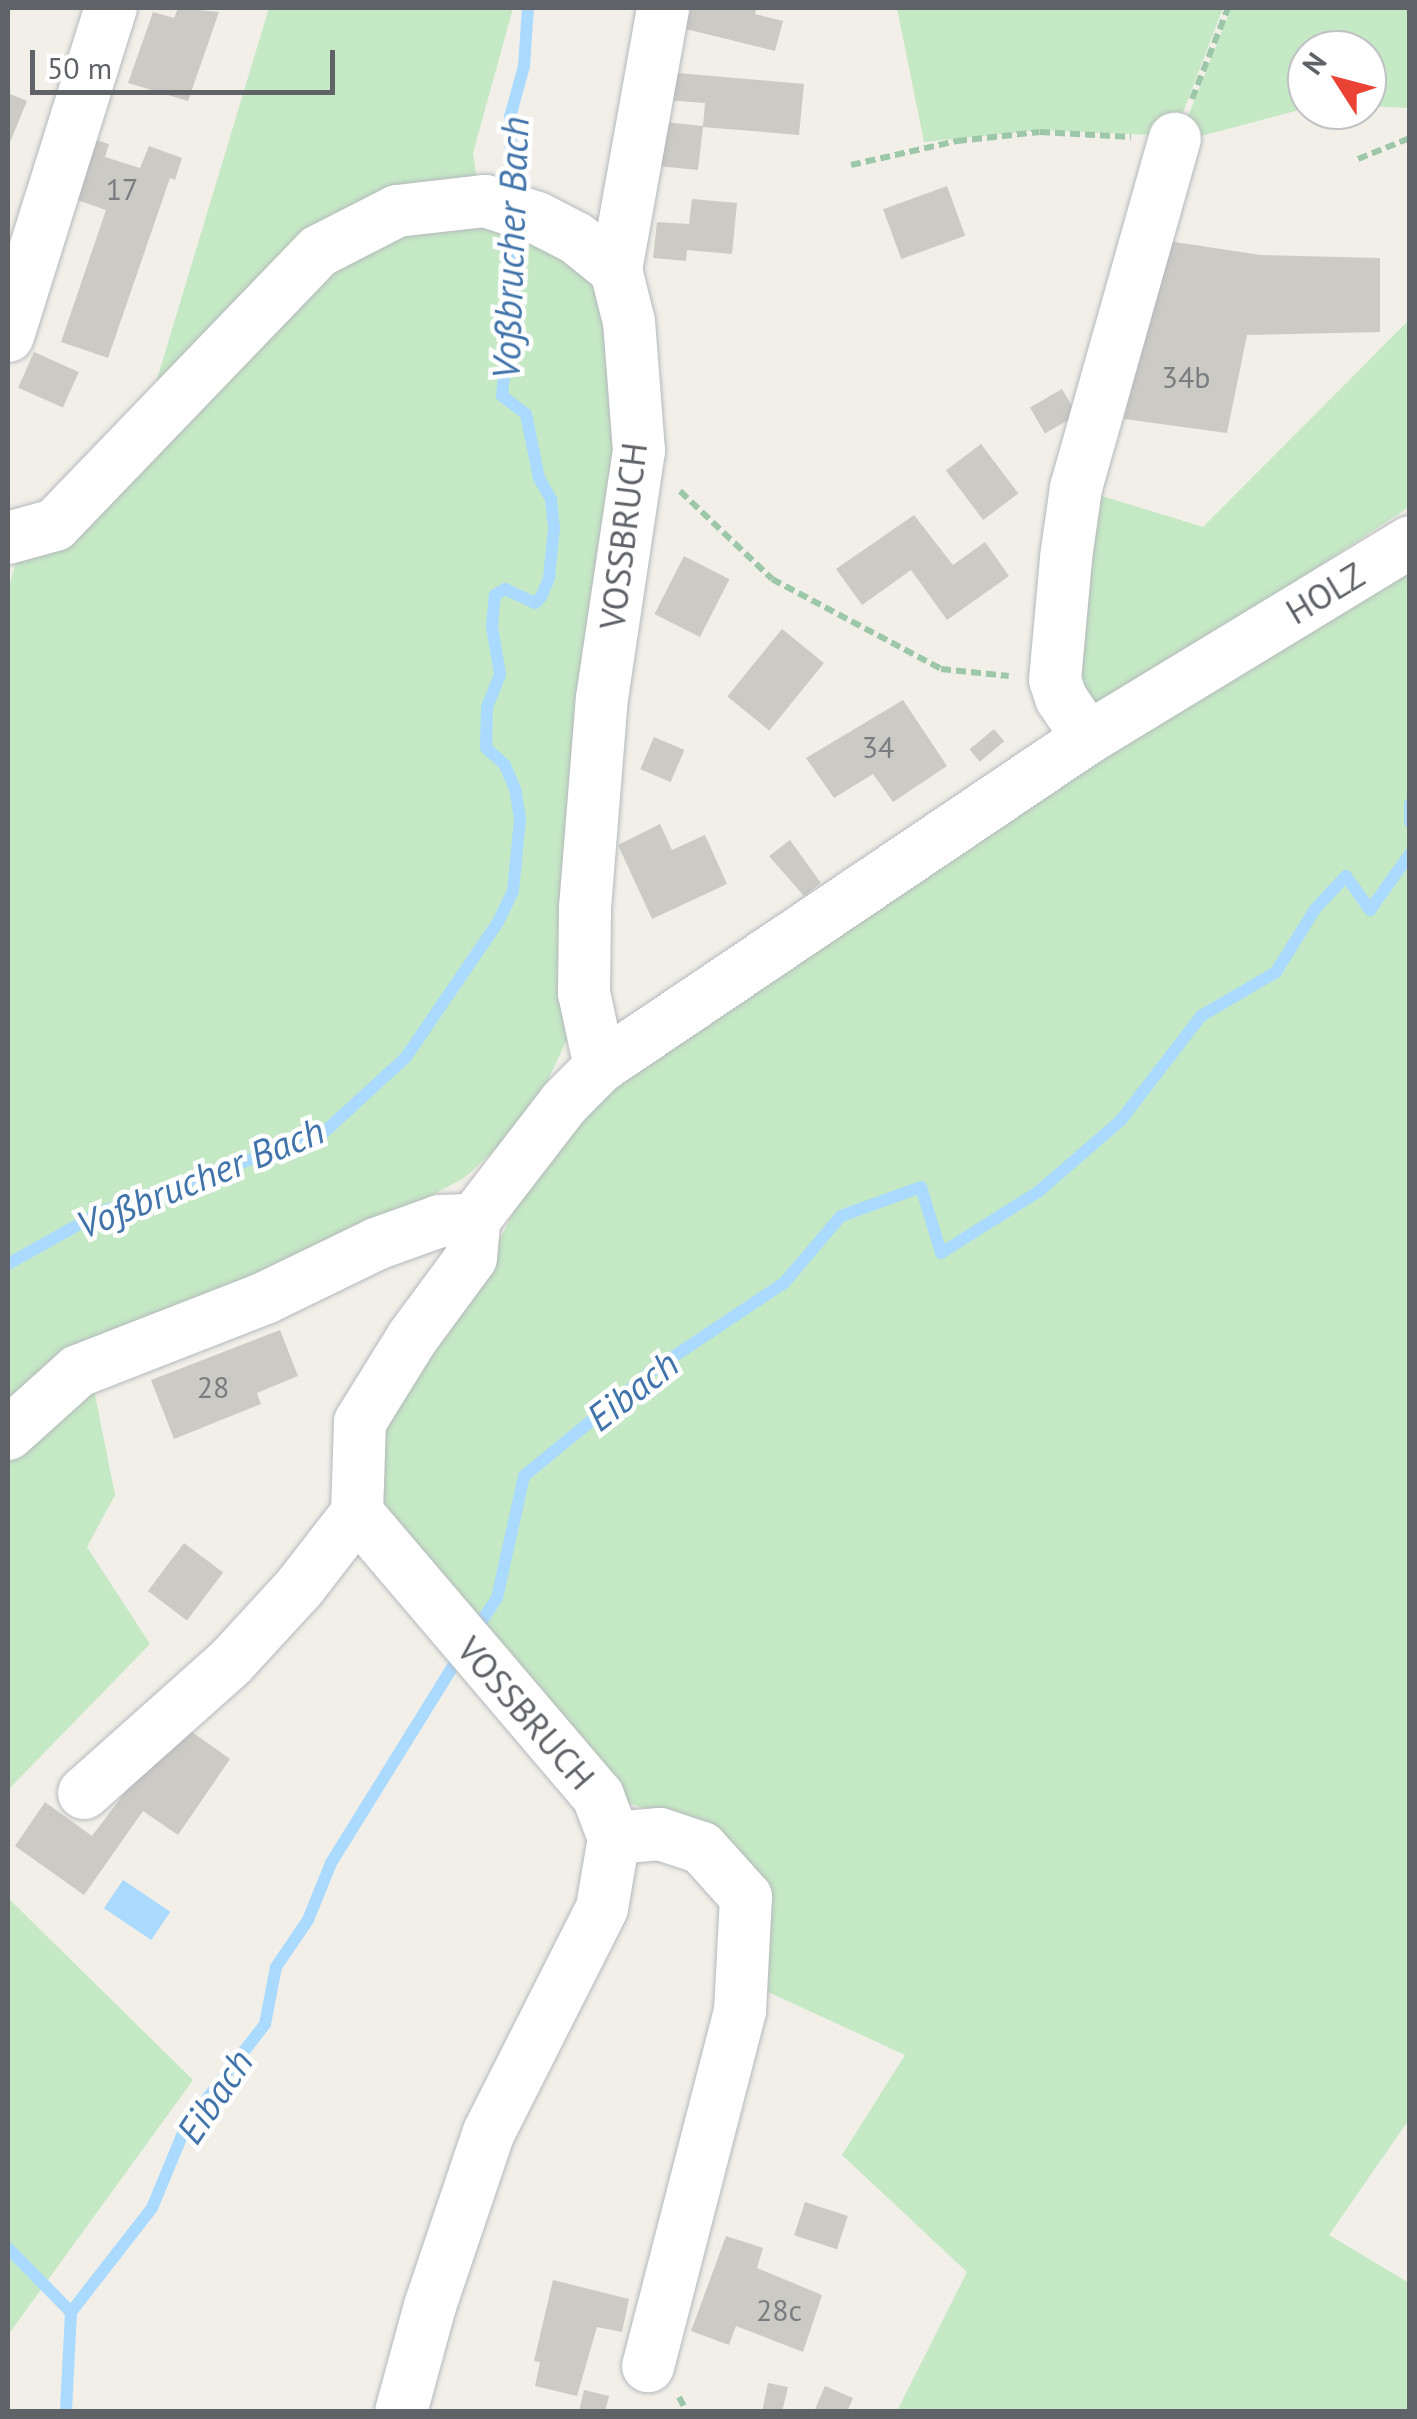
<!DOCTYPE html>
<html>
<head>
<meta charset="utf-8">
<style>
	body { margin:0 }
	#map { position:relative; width:1417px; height:2419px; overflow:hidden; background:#f1efe8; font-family:"PT Sans",sans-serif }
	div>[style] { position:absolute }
	.green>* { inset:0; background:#c5e8c5 }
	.water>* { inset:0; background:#aadaff; transform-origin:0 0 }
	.stream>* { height:12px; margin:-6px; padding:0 6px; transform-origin:6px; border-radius:6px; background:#aadaff }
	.building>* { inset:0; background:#cccac5; transform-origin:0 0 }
	.path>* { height:6px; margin-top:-3px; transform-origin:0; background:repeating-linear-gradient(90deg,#9cc7a9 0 10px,transparent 0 15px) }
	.roads { filter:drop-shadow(0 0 2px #b5b8bc) drop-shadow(0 0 2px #b5b8bc) }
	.minor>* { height:52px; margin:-26px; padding:0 26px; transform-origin:26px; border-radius:26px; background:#fff }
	span { translate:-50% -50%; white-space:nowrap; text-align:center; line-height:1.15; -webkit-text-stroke:9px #fff; paint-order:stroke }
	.number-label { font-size:30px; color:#7a7d7f }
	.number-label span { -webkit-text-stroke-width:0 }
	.street-label { font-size:35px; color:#5f6368 }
	.water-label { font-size:38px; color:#4174aa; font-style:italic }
	.frame { position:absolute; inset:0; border:10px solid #5f6368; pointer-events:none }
	.north { position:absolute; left:1287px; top:30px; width:100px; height:100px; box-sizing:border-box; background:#fff; border:2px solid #bfc1c3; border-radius:50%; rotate:306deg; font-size:28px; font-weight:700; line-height:40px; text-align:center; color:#5f6368 }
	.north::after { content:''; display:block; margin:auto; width:35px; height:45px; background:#ea4335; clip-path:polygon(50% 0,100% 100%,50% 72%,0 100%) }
	.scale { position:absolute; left:30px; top:50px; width:305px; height:45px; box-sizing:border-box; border:5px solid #5f6368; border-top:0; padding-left:12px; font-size:30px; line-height:35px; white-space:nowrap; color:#5f6368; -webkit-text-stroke:8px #fff; paint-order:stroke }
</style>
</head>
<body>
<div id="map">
	<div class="green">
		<div style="clip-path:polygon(269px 8px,513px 8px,473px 153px,478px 187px,421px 189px,151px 399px)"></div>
		<div style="clip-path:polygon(897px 8px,1223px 8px,1174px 136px,1041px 130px,924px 142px)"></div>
		<div style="clip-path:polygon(1231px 8px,1409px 8px,1409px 108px,1367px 106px,1367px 50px,1307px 50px,1307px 108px,1178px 142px)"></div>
		<div style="clip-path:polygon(395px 219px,504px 220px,593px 281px,615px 322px,620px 449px,571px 1031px,547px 1082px,511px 1135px,464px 1178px,353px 1237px,87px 1355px,115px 1495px,87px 1547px,150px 1644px,8px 1790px,8px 591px,18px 554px,158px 425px)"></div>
		<div style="clip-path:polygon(1409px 320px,1409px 507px,1233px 623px,1092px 706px,1068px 697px,1079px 489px,1203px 527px)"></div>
		<div style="clip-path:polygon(1409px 552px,1410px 2118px,1329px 2235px,1409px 2283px,1409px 2411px,897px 2411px,967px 2272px,842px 2155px,905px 2055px,753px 1985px,758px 1941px,669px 1818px,629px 1803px,384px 1537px,375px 1428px,489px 1261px,519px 1201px,574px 1113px)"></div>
		<div style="clip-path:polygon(8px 1898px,193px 2080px,8px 2335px)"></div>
	</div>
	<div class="water">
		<div style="left:123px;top:1880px;width:57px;height:34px;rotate:34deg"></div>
	</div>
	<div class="stream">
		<div style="left:512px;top:198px;width:81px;rotate:-91.4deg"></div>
		<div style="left:510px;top:117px;width:53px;rotate:-74.6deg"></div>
		<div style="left:524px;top:66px;width:58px;rotate:-86.1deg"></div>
		<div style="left:1410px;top:804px;width:18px;rotate:90deg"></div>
		<div style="left:8px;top:1264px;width:107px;rotate:-29.2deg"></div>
		<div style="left:101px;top:1212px;width:233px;rotate:-19.3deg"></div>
		<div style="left:321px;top:1135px;width:115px;rotate:-42.5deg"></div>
		<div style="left:406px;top:1057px;width:163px;rotate:-55.7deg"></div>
		<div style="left:498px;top:922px;width:34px;rotate:-64deg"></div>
		<div style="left:513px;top:891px;width:72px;rotate:-84.4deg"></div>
		<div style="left:520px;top:819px;width:30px;rotate:-99deg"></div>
		<div style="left:515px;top:789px;width:26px;rotate:-113deg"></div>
		<div style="left:505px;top:765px;width:25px;rotate:-138deg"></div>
		<div style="left:486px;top:748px;width:41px;rotate:-88.6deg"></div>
		<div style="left:487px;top:707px;width:35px;rotate:-68deg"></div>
		<div style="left:500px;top:674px;width:48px;rotate:-99.7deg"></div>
		<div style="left:492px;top:627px;width:32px;rotate:-85deg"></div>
		<div style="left:495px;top:595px;width:12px;rotate:-31deg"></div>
		<div style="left:505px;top:589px;width:33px;rotate:25deg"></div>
		<div style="left:535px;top:603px;width:8px;rotate:-45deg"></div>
		<div style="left:541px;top:597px;width:21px;rotate:-67deg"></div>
		<div style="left:549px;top:578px;width:50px;rotate:-84.3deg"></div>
		<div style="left:554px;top:528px;width:29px;rotate:-96deg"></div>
		<div style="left:551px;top:499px;width:24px;rotate:-120deg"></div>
		<div style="left:539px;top:478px;width:65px;rotate:-101.5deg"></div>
		<div style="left:526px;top:414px;width:30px;rotate:-143deg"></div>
		<div style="left:502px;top:396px;width:96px;rotate:-84deg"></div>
		<div style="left:512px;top:301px;width:78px;rotate:-90deg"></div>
		<div style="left:473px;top:1634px;width:43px;rotate:-56.3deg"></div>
		<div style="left:497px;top:1598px;width:125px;rotate:-77.5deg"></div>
		<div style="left:524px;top:1476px;width:166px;rotate:-39.4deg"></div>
		<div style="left:652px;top:1371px;width:159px;rotate:-33.7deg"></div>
		<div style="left:784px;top:1283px;width:88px;rotate:-49.6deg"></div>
		<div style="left:841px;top:1216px;width:85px;rotate:-19.9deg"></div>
		<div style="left:921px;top:1187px;width:69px;rotate:73.1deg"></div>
		<div style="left:941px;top:1253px;width:115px;rotate:-32.2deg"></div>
		<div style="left:1038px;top:1192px;width:110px;rotate:-40.9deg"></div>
		<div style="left:1121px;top:1120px;width:131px;rotate:-52.4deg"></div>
		<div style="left:1201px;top:1016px;width:87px;rotate:-30.4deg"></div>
		<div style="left:1276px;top:972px;width:74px;rotate:-58.2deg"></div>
		<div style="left:1315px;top:909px;width:45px;rotate:-46.8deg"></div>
		<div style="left:1346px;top:876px;width:42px;rotate:54.8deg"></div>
		<div style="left:1370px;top:910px;width:69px;rotate:-54.5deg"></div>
		<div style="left:8px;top:2248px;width:90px;rotate:45.5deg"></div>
		<div style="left:71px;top:2312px;width:100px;rotate:92.9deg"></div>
		<div style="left:71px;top:2312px;width:132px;rotate:-52.1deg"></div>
		<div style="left:152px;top:2208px;width:89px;rotate:-67.5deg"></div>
		<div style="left:186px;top:2126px;width:129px;rotate:-52.2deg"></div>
		<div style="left:265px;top:2024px;width:58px;rotate:-79.1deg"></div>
		<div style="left:276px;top:1967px;width:57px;rotate:-55.8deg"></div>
		<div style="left:308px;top:1920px;width:61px;rotate:-68deg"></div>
		<div style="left:331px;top:1863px;width:245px;rotate:-58.2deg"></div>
	</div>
	<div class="building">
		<div style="clip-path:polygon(178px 8px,219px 12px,188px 101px,128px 83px,153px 12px,174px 18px)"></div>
		<div style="clip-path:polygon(691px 8px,756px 8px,755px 14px,783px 21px,775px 51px,686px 29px)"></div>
		<div style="clip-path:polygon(667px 72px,804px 84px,799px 135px,703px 127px,698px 170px,658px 166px,663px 122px,703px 126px,705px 103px,665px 100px)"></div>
		<div style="clip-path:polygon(8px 93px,27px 101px,8px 147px)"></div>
		<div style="clip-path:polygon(83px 136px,109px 144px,105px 157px,140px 168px,149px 146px,182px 158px,175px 180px,170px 178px,108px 358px,61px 342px,106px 210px,63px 195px)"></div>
		<div style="left:947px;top:186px;width:53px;height:68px;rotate:70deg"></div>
		<div style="clip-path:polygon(692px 199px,737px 203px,732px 254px,687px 250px,686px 261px,653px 258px,657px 222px,689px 224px)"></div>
		<div style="clip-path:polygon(1162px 240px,1260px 255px,1380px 258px,1380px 332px,1247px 335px,1227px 433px,1124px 419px)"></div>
		<div style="left:34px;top:352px;width:49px;height:39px;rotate:24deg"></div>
		<div style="left:1062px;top:389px;width:30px;height:37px;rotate:60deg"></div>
		<div style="left:981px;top:444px;width:62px;height:44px;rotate:53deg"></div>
		<div style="clip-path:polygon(914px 515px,953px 565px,985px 542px,1009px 576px,947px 620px,911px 570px,862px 605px,836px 569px)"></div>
		<div style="left:684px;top:556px;width:51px;height:65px;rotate:27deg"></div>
		<div style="left:782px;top:629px;width:54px;height:87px;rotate:39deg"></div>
		<div style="clip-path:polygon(903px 700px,947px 766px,893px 802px,873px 774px,834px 798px,806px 758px)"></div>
		<div style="left:994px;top:729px;width:16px;height:32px;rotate:50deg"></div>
		<div style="left:654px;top:737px;width:33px;height:35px;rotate:23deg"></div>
		<div style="clip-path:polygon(660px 824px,672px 850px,705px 835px,727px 884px,652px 919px,618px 845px)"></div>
		<div style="clip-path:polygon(790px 840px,821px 883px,804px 896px,769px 856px)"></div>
		<div style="clip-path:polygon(280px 1330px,298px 1376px,257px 1393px,261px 1404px,174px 1439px,151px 1380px)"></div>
		<div style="left:184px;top:1543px;width:49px;height:60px;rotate:37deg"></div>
		<div style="clip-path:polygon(178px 1722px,230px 1759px,178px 1835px,143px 1811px,84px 1895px,15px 1846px,45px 1802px,92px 1836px)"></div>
		<div style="left:805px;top:2202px;width:45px;height:35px;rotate:18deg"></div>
		<div style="clip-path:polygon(726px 2236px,763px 2248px,757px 2268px,822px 2295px,803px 2352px,736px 2326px,729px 2345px,691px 2331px)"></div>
		<div style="clip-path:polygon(553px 2280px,629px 2299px,622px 2332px,597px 2327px,577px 2396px,535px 2386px,540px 2362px,534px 2361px)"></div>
		<div style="clip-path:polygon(768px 2383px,788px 2387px,782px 2412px,762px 2412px)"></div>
		<div style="clip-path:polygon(825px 2386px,853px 2398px,847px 2412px,814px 2412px)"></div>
		<div style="clip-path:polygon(584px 2390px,609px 2396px,605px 2412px,579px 2412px)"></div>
	</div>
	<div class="path">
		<div style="left:1192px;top:99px;width:98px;rotate:-68.4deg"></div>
		<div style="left:1358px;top:159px;width:56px;rotate:-22deg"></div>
		<div style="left:851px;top:165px;width:109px;rotate:-12.8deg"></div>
		<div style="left:957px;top:141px;width:83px;rotate:-6.2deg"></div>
		<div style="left:1040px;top:132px;width:91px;rotate:3.1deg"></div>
		<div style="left:680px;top:491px;width:127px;rotate:43.7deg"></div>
		<div style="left:772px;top:579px;width:191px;rotate:28deg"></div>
		<div style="left:941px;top:669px;width:68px;rotate:5.9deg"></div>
		<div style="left:679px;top:2397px;width:17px;rotate:62deg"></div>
	</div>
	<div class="roads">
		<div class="minor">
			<div style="left:8px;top:336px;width:344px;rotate:-72.6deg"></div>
			<div style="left:8px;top:538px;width:49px;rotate:-15.5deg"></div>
			<div style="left:55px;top:525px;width:380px;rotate:-46.1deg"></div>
			<div style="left:319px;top:251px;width:88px;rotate:-27.1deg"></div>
			<div style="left:397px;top:211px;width:89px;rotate:-6.5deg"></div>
			<div style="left:485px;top:201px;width:55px;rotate:18.1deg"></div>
			<div style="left:537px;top:218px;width:44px;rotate:27.1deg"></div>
			<div style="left:576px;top:238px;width:51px;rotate:38.7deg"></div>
			<div style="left:1088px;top:738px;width:48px;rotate:-124deg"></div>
			<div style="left:1061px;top:698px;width:19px;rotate:-108deg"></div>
			<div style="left:1055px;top:680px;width:122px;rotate:-84.8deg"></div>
			<div style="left:1066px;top:558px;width:71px;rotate:-81.9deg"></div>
			<div style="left:1076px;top:488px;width:363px;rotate:-74.2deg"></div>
			<div style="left:600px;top:1067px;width:76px;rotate:-102.2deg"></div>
			<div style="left:584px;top:993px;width:85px;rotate:-89.3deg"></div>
			<div style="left:585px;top:908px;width:211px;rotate:-85.4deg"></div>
			<div style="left:602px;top:698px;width:250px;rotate:-81.5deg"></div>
			<div style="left:639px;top:451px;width:129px;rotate:-94.4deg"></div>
			<div style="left:629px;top:322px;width:54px;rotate:-104deg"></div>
			<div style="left:616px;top:270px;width:266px;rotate:-79.8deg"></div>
			<div style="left:8px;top:1434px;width:94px;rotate:-42deg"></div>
			<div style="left:78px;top:1371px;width:201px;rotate:-21.3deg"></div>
			<div style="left:265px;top:1298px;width:123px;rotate:-25.9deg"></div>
			<div style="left:376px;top:1244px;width:68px;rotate:-19.8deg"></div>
			<div style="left:440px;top:1221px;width:34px;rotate:-2deg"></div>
			<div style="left:84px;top:1793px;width:195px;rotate:-41.7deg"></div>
			<div style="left:230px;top:1663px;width:102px;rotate:-47.4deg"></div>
			<div style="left:299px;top:1588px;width:95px;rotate:-52.3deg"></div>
			<div style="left:614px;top:1838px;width:46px;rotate:-5deg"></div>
			<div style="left:660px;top:1834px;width:44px;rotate:18.4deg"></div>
			<div style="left:702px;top:1848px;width:66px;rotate:48.1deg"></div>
			<div style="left:746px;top:1897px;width:114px;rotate:93deg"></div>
			<div style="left:740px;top:2011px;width:367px;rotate:104.5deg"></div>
			<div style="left:401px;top:2412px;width:110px;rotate:-74.7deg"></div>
			<div style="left:430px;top:2306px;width:184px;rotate:-71.3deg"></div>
			<div style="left:489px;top:2132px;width:251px;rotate:-63.2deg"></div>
			<div style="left:602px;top:1908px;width:71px;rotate:-80.3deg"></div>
			<div style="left:614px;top:1838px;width:45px;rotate:-110.9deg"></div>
			<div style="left:598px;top:1796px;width:372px;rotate:-130.4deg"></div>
			<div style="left:357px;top:1513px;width:91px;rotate:-88.1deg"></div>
			<div style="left:360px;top:1422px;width:99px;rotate:-58.2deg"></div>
			<div style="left:412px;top:1338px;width:99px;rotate:-53.6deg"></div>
			<div style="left:471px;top:1258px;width:38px;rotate:-85deg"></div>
			<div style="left:474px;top:1220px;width:148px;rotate:-52.4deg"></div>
			<div style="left:564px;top:1103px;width:51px;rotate:-45deg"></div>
			<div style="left:600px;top:1067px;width:589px;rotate:-33.99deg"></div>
			<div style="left:1088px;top:738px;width:377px;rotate:-31.3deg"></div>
		</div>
	</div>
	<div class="number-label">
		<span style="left:122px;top:189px">17</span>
		<span style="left:1186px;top:377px">34b</span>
		<span style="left:878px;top:747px">34</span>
		<span style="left:213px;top:1387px">28</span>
		<span style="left:779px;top:2310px">28c</span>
	</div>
	<div class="street-label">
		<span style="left:623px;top:536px;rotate:-83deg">VOSSBRUCH</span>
		<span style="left:1325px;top:593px;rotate:-31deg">HOLZ</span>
		<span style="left:526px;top:1713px;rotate:49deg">VOSSBRUCH</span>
	</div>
	<div class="water-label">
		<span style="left:510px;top:248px;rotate:-88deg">Voßbrucher Bach</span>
		<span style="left:200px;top:1177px;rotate:-22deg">Voßbrucher Bach</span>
		<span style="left:632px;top:1390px;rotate:-38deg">Eibach</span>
		<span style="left:214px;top:2096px;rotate:-56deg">Eibach</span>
	</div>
	<div class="frame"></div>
	<div class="north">N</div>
	<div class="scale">50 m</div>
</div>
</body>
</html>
